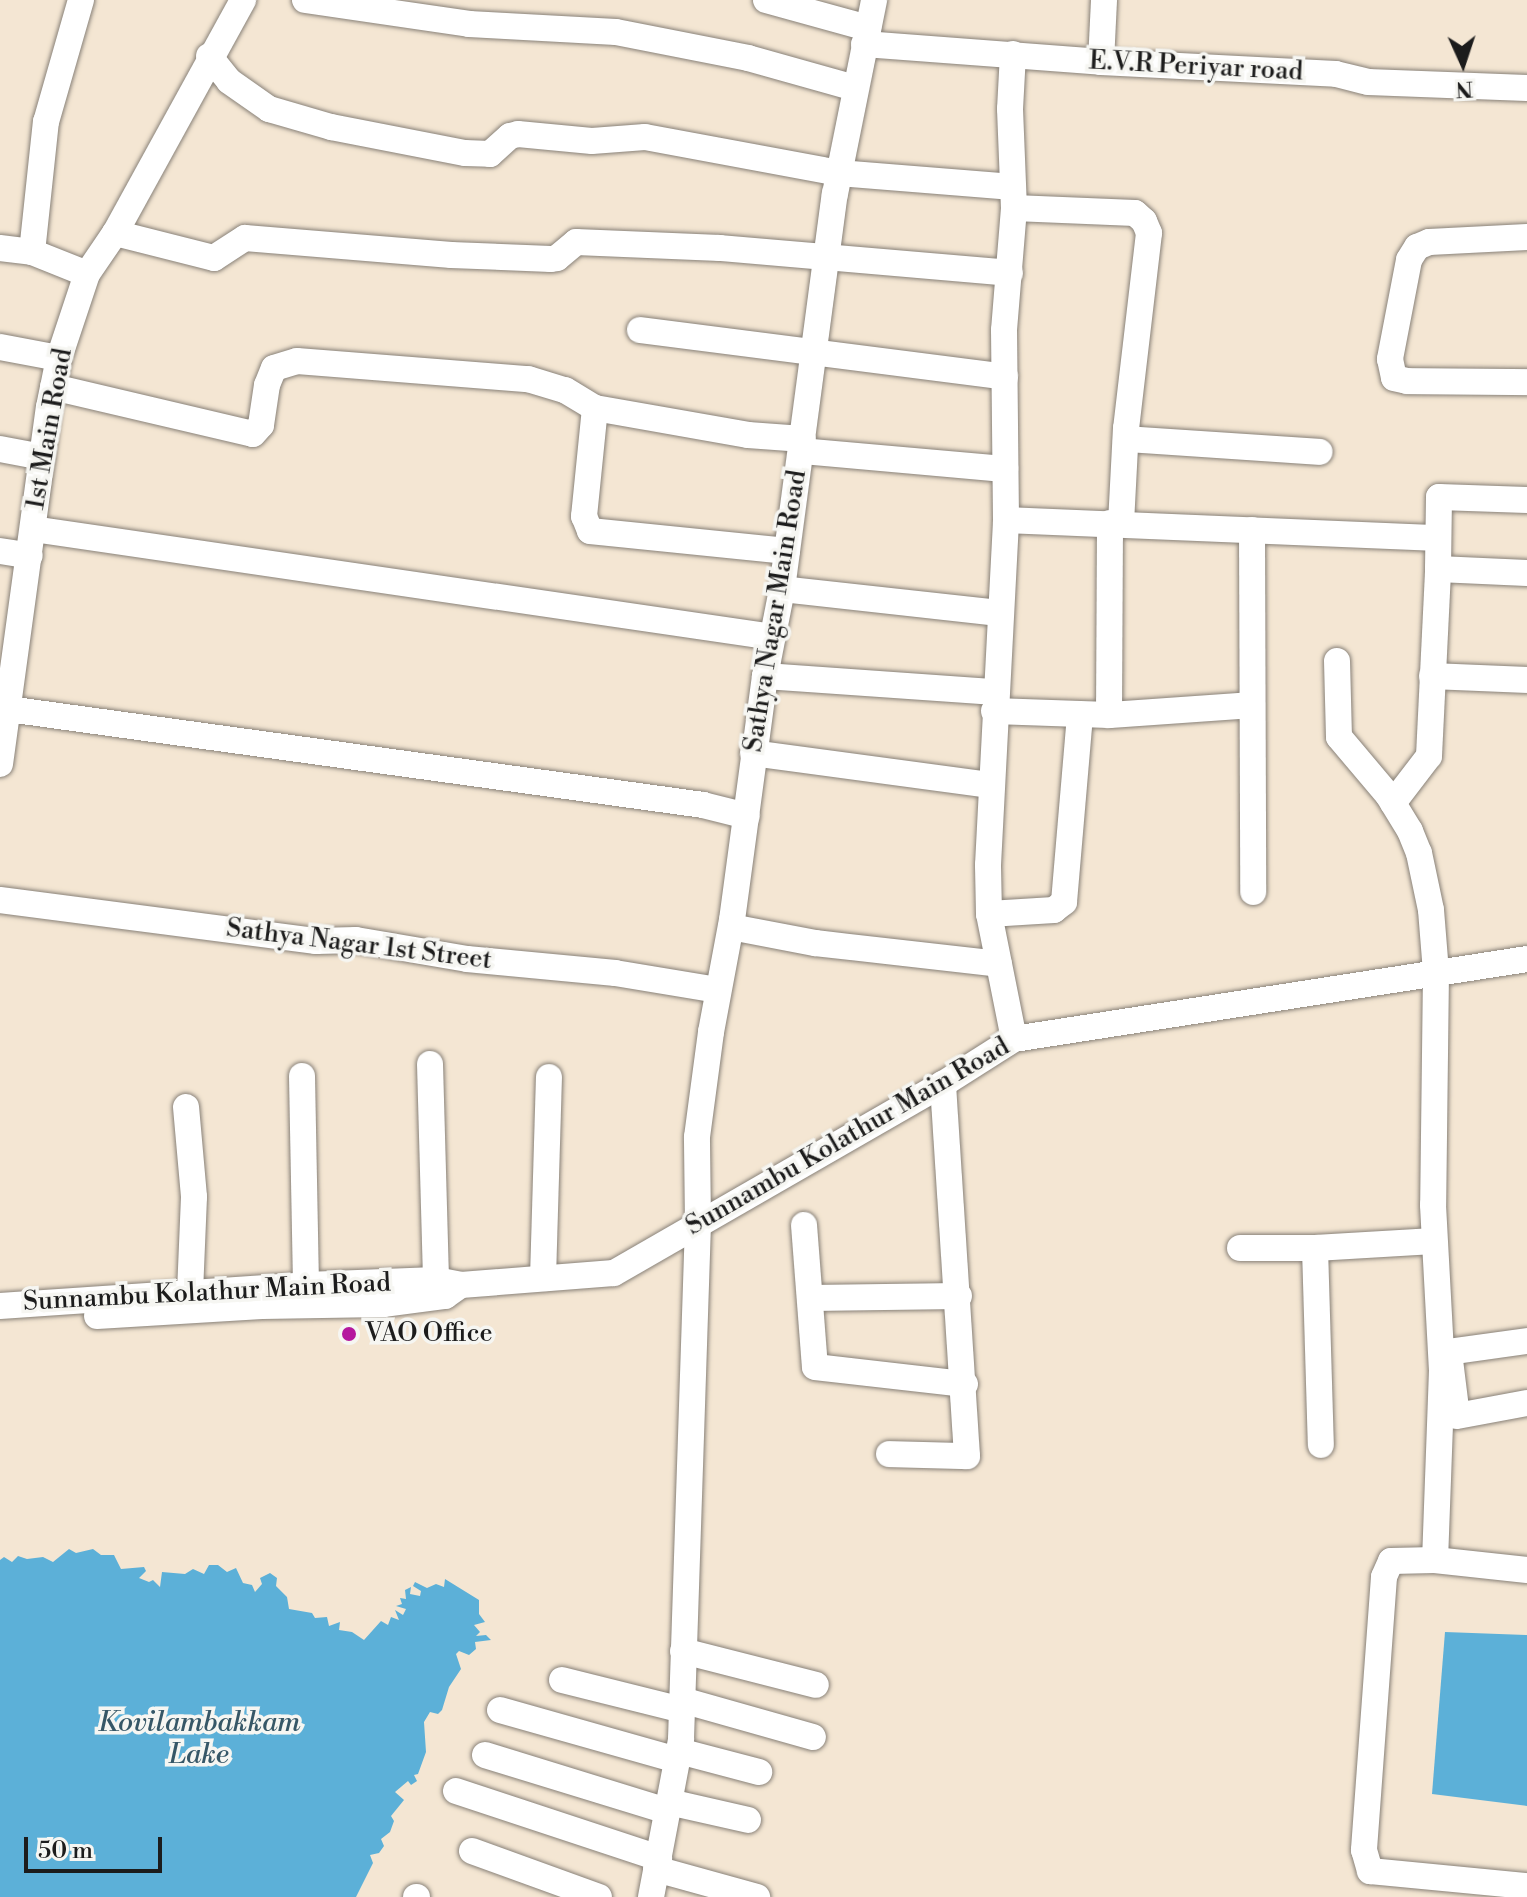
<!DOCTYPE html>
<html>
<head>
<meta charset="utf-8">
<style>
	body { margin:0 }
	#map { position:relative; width:1527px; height:1897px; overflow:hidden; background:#f4e6d3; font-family:"Libre Bodoni",serif }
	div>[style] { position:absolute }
	.water>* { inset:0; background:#5cb0d8 }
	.roads { filter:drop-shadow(0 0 2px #888178) drop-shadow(0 0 2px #888178) }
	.minor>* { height:26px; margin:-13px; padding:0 13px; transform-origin:13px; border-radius:13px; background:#fff }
	.dots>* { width:22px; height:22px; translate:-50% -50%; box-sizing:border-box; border:4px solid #f6f6f2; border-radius:50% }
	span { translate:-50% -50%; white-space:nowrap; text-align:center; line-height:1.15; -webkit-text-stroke:7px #f6f6f2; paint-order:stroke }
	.street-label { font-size:26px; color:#1c1c1c }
	.poi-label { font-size:26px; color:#1c1c1c }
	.left { translate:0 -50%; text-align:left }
	.water-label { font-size:28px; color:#365767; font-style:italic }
	.north { position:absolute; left:1423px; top:24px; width:80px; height:80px; -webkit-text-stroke:6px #f6f6f2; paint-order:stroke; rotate:177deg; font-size:22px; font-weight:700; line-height:32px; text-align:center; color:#1c1c1c }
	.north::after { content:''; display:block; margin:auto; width:28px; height:36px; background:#1c1c1c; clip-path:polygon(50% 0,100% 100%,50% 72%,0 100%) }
	.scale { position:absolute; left:24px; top:1837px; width:138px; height:36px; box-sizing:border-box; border:4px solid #1c1c1c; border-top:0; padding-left:10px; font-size:24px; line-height:28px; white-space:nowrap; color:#1c1c1c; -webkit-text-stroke:6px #f6f6f2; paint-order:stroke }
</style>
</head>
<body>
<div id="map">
	<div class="water">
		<div style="clip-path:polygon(69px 1549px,76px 1553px,93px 1549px,101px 1555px,114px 1555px,121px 1569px,144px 1567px,146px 1571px,139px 1578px,149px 1582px,153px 1580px,160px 1587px,162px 1572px,185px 1574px,193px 1569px,204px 1574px,209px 1565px,218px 1565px,227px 1572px,236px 1568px,243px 1583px,252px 1585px,255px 1592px,262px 1584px,260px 1578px,270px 1573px,277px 1578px,276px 1586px,287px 1597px,289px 1609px,312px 1613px,315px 1618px,327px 1617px,329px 1626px,340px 1622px,339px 1630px,352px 1632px,364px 1640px,381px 1621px,388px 1625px,391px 1617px,399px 1620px,395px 1610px,403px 1615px,406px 1609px,396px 1606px,402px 1604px,400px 1598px,406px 1599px,405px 1590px,411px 1587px,410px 1594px,420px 1596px,421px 1591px,413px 1586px,415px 1582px,427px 1588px,436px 1584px,444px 1587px,445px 1579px,479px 1600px,479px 1614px,485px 1622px,474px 1625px,480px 1632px,476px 1636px,486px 1635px,491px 1640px,475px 1642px,476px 1649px,469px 1655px,459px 1651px,456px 1654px,461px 1669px,449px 1687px,442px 1710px,438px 1714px,430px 1712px,424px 1722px,426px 1752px,418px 1774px,414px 1775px,417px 1781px,411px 1785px,408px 1781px,395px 1792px,404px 1800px,391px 1816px,394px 1821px,390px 1832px,381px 1839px,384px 1846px,379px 1853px,370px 1855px,373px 1863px,356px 1897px,0 1897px,0 1560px,4px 1557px,12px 1562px,18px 1556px,27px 1559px,43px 1557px,53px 1562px)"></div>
		<div style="clip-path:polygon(1445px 1632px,1527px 1635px,1527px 1806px,1432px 1794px)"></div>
	</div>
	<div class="roads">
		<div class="minor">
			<div style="left:305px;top:0;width:166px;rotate:8.3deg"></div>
			<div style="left:469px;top:24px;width:147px;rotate:3.1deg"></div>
			<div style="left:616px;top:32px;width:135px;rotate:11.1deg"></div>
			<div style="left:748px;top:58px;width:111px;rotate:15.7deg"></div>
			<div style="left:766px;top:0;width:106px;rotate:15.4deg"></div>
			<div style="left:864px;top:44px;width:238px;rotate:4.3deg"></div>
			<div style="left:1101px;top:62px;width:235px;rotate:2.9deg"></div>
			<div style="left:1336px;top:74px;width:33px;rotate:14deg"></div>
			<div style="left:1368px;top:82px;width:159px;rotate:2.2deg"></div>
			<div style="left:1013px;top:54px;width:55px;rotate:93.1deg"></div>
			<div style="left:1010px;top:109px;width:99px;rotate:87.7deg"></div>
			<div style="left:1014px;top:208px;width:121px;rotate:2.4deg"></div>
			<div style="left:1135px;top:213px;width:12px;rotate:42deg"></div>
			<div style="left:1144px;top:221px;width:13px;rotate:67deg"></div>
			<div style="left:1149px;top:233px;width:196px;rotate:96.7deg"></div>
			<div style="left:1126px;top:428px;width:95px;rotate:93deg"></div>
			<div style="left:209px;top:56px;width:32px;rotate:51deg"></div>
			<div style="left:229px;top:81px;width:49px;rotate:35deg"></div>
			<div style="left:269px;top:109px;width:65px;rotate:16.2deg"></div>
			<div style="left:331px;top:127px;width:136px;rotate:11deg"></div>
			<div style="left:465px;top:153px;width:25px;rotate:2deg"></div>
			<div style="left:490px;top:154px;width:27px;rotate:-42deg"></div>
			<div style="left:510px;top:136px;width:8px;rotate:-14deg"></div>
			<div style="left:518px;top:134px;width:74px;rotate:5.4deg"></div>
			<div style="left:592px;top:141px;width:53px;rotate:-4.3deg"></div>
			<div style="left:645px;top:137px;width:197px;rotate:10.5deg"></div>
			<div style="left:839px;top:173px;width:174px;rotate:4.6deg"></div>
			<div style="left:1101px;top:62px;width:62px;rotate:-87.2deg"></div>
			<div style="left:115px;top:233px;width:102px;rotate:14.2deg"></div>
			<div style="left:214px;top:258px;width:37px;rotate:-33deg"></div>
			<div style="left:245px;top:238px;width:207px;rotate:4.7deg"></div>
			<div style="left:451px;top:255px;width:100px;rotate:2.3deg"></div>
			<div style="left:551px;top:259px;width:6px;rotate:-9deg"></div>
			<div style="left:557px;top:258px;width:25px;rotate:-40deg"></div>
			<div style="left:576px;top:242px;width:144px;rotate:2.4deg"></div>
			<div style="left:720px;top:248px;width:291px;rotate:4.9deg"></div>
			<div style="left:1527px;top:237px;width:98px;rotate:177.1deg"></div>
			<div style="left:1429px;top:242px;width:13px;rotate:157deg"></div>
			<div style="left:1417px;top:247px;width:15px;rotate:122deg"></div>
			<div style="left:1409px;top:260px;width:101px;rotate:100.9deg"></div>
			<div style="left:1390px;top:359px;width:19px;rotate:78deg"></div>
			<div style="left:1394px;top:378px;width:13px;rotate:13deg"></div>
			<div style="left:1407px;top:381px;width:120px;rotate:0.5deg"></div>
			<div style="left:0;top:248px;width:32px;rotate:7deg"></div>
			<div style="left:32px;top:252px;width:59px;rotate:21.8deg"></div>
			<div style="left:32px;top:252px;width:131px;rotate:-83.9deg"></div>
			<div style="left:46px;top:122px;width:127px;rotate:-74deg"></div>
			<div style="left:640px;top:330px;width:368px;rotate:7.3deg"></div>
			<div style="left:0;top:347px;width:60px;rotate:10.6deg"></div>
			<div style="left:53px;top:387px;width:205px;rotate:13.2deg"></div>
			<div style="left:253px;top:434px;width:12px;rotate:-48deg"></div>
			<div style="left:261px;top:425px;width:40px;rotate:-81.5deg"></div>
			<div style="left:267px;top:385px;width:18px;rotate:-68deg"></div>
			<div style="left:274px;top:368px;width:24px;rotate:-17deg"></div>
			<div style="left:297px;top:361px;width:232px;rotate:4.5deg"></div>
			<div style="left:528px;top:379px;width:39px;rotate:17deg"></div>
			<div style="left:565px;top:390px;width:35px;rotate:31deg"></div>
			<div style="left:595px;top:408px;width:155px;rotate:10deg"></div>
			<div style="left:748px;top:435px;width:55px;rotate:4.2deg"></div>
			<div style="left:595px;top:408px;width:109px;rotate:95.8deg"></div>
			<div style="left:584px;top:516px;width:16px;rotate:68deg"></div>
			<div style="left:590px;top:531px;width:198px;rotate:5.8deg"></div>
			<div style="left:1126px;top:439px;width:194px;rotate:3.8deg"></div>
			<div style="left:0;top:449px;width:43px;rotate:10.8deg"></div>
			<div style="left:802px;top:451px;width:204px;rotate:5.1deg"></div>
			<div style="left:1527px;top:500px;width:88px;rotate:-178deg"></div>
			<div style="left:1439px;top:497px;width:72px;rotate:90.8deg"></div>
			<div style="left:1438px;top:569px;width:89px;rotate:2.6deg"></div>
			<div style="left:1006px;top:520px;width:432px;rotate:2.4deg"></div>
			<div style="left:33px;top:529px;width:747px;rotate:8.31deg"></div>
			<div style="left:1252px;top:530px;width:362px;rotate:89.8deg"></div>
			<div style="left:0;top:551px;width:30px;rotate:9deg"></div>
			<div style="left:782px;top:589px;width:219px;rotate:6.3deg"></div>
			<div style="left:1337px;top:661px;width:76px;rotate:88.5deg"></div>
			<div style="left:1339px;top:737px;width:76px;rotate:49.8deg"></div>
			<div style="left:1388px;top:795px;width:42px;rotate:58.6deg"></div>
			<div style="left:1410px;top:831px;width:24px;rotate:68deg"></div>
			<div style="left:1419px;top:853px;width:58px;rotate:78.1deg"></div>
			<div style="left:1431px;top:910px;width:62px;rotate:85.4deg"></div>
			<div style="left:1436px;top:972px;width:233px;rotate:90.7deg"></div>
			<div style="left:1433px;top:1205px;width:165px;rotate:86.9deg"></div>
			<div style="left:1442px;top:1370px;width:190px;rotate:92.1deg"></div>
			<div style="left:765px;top:676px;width:231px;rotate:4deg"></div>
			<div style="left:1432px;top:676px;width:95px;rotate:2.4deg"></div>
			<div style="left:8px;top:709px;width:702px;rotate:7.86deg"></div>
			<div style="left:703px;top:805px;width:45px;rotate:14deg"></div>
			<div style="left:994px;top:711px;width:115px;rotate:2deg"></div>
			<div style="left:1109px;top:715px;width:192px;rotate:-89.7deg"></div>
			<div style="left:1109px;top:715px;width:142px;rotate:-4deg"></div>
			<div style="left:753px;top:753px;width:240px;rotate:7.7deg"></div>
			<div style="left:0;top:764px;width:360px;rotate:-82.2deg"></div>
			<div style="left:49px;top:407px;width:50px;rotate:-78.5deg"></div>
			<div style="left:59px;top:358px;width:89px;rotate:-71.6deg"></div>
			<div style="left:87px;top:274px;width:50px;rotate:-55.7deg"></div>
			<div style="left:115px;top:233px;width:266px;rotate:-61.2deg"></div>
			<div style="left:1393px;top:803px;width:59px;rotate:-52.5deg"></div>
			<div style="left:1429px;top:756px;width:187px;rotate:-87.2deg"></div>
			<div style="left:0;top:900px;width:319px;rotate:7.4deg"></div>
			<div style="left:316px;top:941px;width:40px;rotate:-1.4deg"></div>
			<div style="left:356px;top:940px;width:113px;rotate:9.7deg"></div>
			<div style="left:467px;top:959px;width:149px;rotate:5.4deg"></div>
			<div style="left:615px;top:973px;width:104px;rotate:9.4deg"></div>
			<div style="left:989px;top:914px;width:65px;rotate:-3.5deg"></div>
			<div style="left:1054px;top:910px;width:13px;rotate:-39deg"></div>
			<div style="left:1064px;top:902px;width:188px;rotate:-85.1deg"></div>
			<div style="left:731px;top:927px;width:86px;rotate:10.8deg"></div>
			<div style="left:815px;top:943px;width:185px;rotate:6.5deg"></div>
			<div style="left:1014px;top:1039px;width:127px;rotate:-101.3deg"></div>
			<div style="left:989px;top:914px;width:49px;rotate:-91.2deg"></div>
			<div style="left:988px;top:865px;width:345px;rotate:-87deg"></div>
			<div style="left:1006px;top:520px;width:190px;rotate:-90.6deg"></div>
			<div style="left:1004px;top:330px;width:122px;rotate:-85.3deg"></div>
			<div style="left:430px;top:1064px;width:216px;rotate:88.4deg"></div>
			<div style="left:302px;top:1076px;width:209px;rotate:88.9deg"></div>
			<div style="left:186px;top:1107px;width:90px;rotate:84.9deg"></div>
			<div style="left:194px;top:1197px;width:94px;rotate:92.4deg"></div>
			<div style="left:804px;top:1225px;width:142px;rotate:85.6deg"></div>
			<div style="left:815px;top:1367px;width:151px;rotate:6.5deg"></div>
			<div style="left:1240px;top:1248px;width:75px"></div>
			<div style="left:1315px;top:1248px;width:119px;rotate:-3.4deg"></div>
			<div style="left:1315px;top:1248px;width:197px;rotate:88.3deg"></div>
			<div style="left:543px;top:1278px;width:201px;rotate:-88.3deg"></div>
			<div style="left:811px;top:1298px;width:148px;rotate:-0.8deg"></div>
			<div style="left:0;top:1306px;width:307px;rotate:-3.9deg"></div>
			<div style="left:306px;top:1285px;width:130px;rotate:-2.2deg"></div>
			<div style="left:436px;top:1280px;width:25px;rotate:11deg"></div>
			<div style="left:461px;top:1285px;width:153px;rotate:-4.5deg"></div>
			<div style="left:614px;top:1273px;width:379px;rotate:-29.9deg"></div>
			<div style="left:943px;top:1084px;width:84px;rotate:-32.4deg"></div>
			<div style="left:1014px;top:1039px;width:519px;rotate:-8.86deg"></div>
			<div style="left:97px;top:1316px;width:165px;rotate:-3.5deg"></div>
			<div style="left:262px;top:1306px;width:121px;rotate:-0.9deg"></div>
			<div style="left:383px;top:1304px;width:63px;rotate:-7.4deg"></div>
			<div style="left:445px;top:1296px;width:16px;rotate:-35deg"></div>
			<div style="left:1527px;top:1341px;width:79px;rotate:172deg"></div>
			<div style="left:1449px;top:1352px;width:64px;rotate:82.9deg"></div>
			<div style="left:1457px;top:1416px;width:71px;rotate:-10.5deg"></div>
			<div style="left:889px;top:1454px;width:78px;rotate:1.5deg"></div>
			<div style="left:967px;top:1456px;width:373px;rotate:-93.7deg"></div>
			<div style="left:1527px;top:1570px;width:93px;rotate:-173.8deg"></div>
			<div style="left:1435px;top:1560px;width:44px;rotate:178.7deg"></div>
			<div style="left:1391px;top:1561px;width:17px;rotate:114deg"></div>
			<div style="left:1384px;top:1577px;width:274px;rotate:94.2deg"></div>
			<div style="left:1364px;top:1850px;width:22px;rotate:74deg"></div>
			<div style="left:1370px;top:1871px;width:158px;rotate:5.5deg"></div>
			<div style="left:683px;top:1651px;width:137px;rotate:14.3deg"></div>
			<div style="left:562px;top:1680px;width:124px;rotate:14deg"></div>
			<div style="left:682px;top:1700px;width:136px;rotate:15.8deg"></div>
			<div style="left:500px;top:1710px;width:184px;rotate:15.8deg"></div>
			<div style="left:679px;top:1751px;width:83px;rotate:14.7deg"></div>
			<div style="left:485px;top:1755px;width:190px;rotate:17.1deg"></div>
			<div style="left:456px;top:1791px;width:214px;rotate:18.3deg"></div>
			<div style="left:669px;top:1802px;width:81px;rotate:12.8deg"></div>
			<div style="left:472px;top:1851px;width:135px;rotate:19.9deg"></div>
			<div style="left:656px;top:1869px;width:105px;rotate:15.5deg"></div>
			<div style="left:416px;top:1897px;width:1px"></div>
			<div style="left:651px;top:1897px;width:161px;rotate:-79.2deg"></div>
			<div style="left:681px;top:1739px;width:515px;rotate:-88.11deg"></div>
			<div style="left:698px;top:1224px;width:87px;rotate:-90.7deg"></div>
			<div style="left:697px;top:1137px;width:106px;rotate:-82.4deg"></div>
			<div style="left:711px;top:1032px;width:114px;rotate:-79.4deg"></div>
			<div style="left:732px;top:920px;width:246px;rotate:-82.3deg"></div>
			<div style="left:765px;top:676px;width:89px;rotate:-78.9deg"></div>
			<div style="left:782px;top:589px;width:399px;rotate:-82.4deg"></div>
			<div style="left:835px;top:194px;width:198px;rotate:-78.6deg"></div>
		</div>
	</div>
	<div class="dots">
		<div style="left:349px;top:1334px;background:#b5179e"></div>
	</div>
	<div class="street-label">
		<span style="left:1196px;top:67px;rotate:3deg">E.V.R Periyar road</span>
		<span style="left:50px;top:429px;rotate:-80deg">1st Main Road</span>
		<span style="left:776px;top:611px;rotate:-81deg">Sathya Nagar Main Road</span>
		<span style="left:359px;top:945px;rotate:7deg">Sathya Nagar 1st Street</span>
		<span style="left:848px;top:1137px;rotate:-30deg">Sunnambu Kolathur Main Road</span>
		<span style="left:207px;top:1293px;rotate:-3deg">Sunnambu Kolathur Main Road</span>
	</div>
	<div class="poi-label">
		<span class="left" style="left:365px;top:1334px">VAO Office</span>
	</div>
	<div class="water-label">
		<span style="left:199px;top:1739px">Kovilambakkam<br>Lake</span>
	</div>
	<div class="north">N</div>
	<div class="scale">50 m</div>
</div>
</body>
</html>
